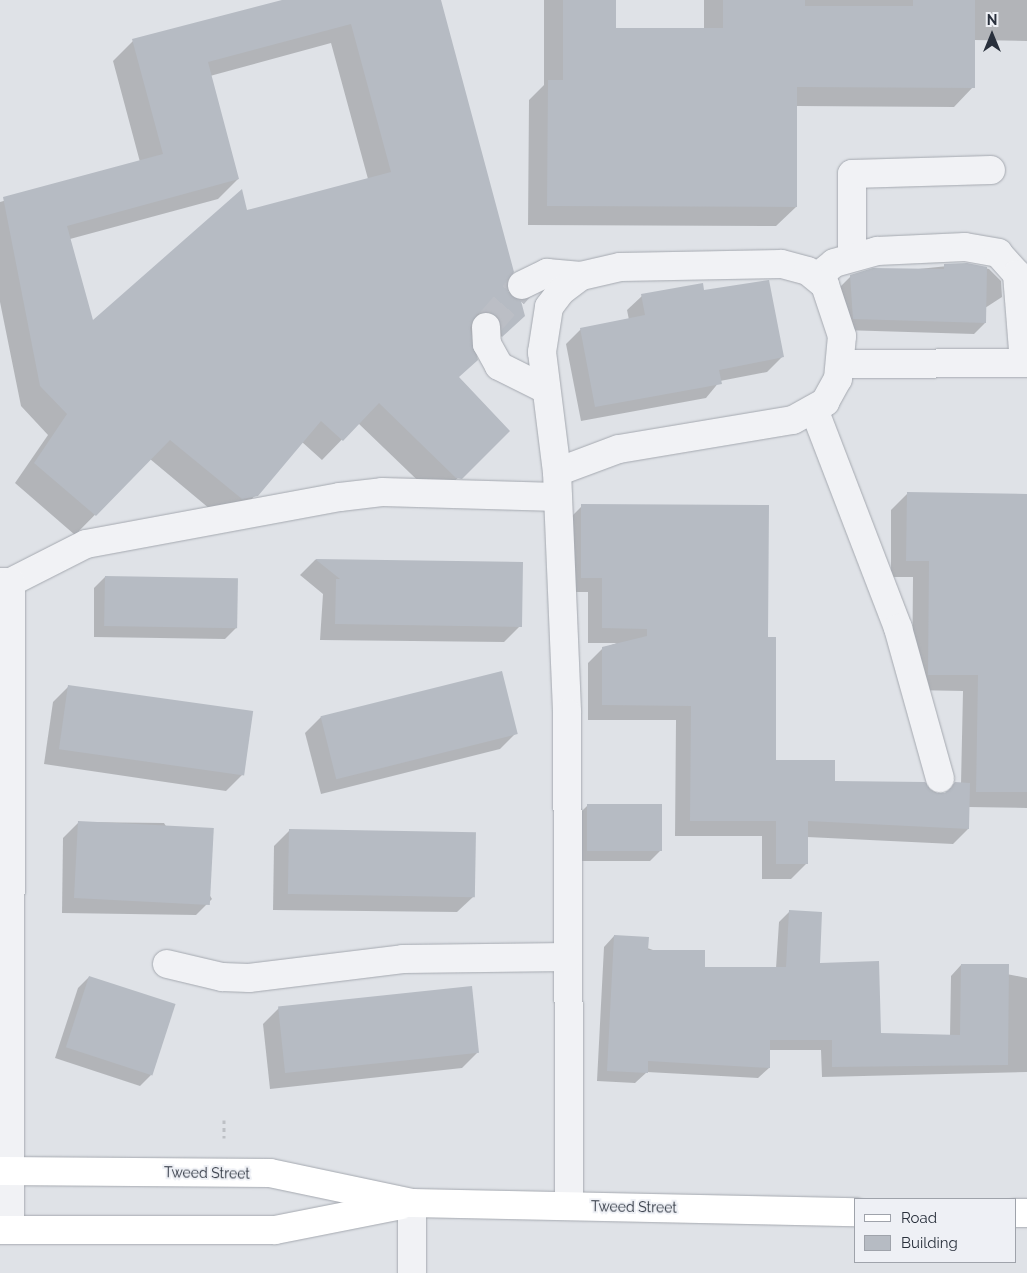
<!DOCTYPE html>
<html>
<head>
<meta charset="utf-8">
<style>
	body { margin:0 }
	#map { position:relative; width:1027px; height:1273px; overflow:hidden; background:#dfe2e7; font-family:Raleway,sans-serif }
	div>[style] { position:absolute }
	.shadow>* { inset:0; background:#0003 }
	.building>* { inset:0; background:#b6bbc3; transform-origin:0 0 }
	.minor-tunnel>* { height:28px; margin-top:-14px; transform-origin:0; background:repeating-linear-gradient(90deg,#bbbec5 0 28px,transparent 0 42px) }
	.path>* { height:3px; margin-top:-1.5px; transform-origin:0; background:repeating-linear-gradient(90deg,#bdc0c5 0 4px,transparent 0 8px) }
	.roads { filter:drop-shadow(0 0 1px #a5a9b0) drop-shadow(0 0 1px #a5a9b0) }
	.minor>* { height:28px; margin:-14px; padding:0 14px; transform-origin:14px; border-radius:14px; background:#f1f2f5 }
	.major>* { height:28px; margin:-14px; padding:0 14px; transform-origin:14px; border-radius:14px; background:#fff }
	span { translate:-50% -50%; white-space:nowrap; text-align:center; line-height:1.15; -webkit-text-stroke:4px #eef0f5; paint-order:stroke }
	.street-label { font-size:14px; color:#29303c }
	.legend { position:absolute; left:854px; top:1198px; width:162px; height:65px; box-sizing:border-box; background:#eef0f5; border:1px solid #9fa3ab; margin:0; padding:6px 9px; list-style:none; font-size:15px; color:#29303c }
	.legend li { display:flex; align-items:center; gap:10px; height:25px }
	.legend b { width:25px; border:1px solid #9fa3ab }
	.north { position:absolute; left:967px; top:10px; width:50px; height:50px; -webkit-text-stroke:4px #eef0f5; paint-order:stroke; rotate:0deg; font-size:14px; font-weight:700; line-height:20px; text-align:center; color:#29303c }
	.north::after { content:''; display:block; margin:auto; width:18px; height:22px; background:#29303c; clip-path:polygon(50% 0,100% 100%,50% 72%,0 100%) }
</style>
</head>
<body>
<div id="map">
	<div class="shadow">
		<div style="clip-path:polygon(evenodd,287px 0,440px 0,507px 292px,524px 315px,482px 355px,470px 333px,458px 377px,509px 431px,436px 498px,358px 423px,322px 460px,302px 442px,237px 516px,222px 519px,150px 459px,75px 535px,15px 483px,48px 435px,21px 406px,0 302px,0 202px,140px 162px,113px 61px,133px 41px,287px 0,331px 43px,368px 179px,247px 211px,92px 322px,70px 239px,218px 199px,238px 179px,210px 76px,331px 43px)"></div>
		<div style="clip-path:polygon(544px 0,615px 0,615px 29px,704px 30px,704px 0,1027px 0,1027px 41px,974px 40px,973px 87px,954px 107px,796px 106px,796px 207px,776px 226px,528px 225px,529px 100px,544px 85px)"></div>
		<div style="clip-path:polygon(967px 264px,989px 269px,1001px 281px,1002px 297px,985px 308px,985px 323px,974px 334px,842px 330px,840px 287px,851px 276px)"></div>
		<div style="clip-path:polygon(703px 292px,782px 357px,767px 372px,720px 381px,706px 398px,581px 421px,566px 344px,581px 329px,629px 320px,627px 310px,642px 296px)"></div>
		<div style="clip-path:polygon(907px 494px,1027px 495px,1027px 808px,968px 807px,968px 829px,953px 844px,807px 837px,807px 863px,791px 879px,762px 879px,762px 836px,675px 836px,676px 720px,588px 720px,588px 663px,603px 648px,617px 643px,588px 643px,588px 592px,567px 592px,567px 521px,582px 506px,767px 638px,775px 761px,834px 782px,945px 794px,961px 784px,963px 691px,912px 690px,913px 577px,891px 577px,891px 510px)"></div>
		<div style="clip-path:polygon(315px 560px,522px 564px,520px 626px,504px 642px,320px 640px,323px 594px,300px 575px)"></div>
		<div style="clip-path:polygon(105px 577px,236px 628px,225px 639px,94px 637px,94px 588px)"></div>
		<div style="clip-path:polygon(69px 686px,242px 775px,226px 791px,44px 764px,53px 702px)"></div>
		<div style="clip-path:polygon(321px 717px,516px 733px,500px 749px,321px 794px,305px 733px)"></div>
		<div style="clip-path:polygon(588px 805px,661px 850px,650px 861px,577px 861px,577px 816px)"></div>
		<div style="clip-path:polygon(79px 822px,164px 823px,212px 899px,196px 915px,62px 913px,63px 838px)"></div>
		<div style="clip-path:polygon(290px 830px,473px 897px,457px 912px,273px 910px,274px 846px)"></div>
		<div style="clip-path:polygon(790px 911px,818px 964px,880px 1034px,950px 1036px,951px 976px,961px 965px,1027px 978px,1027px 1072px,822px 1077px,821px 1050px,769px 1050px,769px 1068px,758px 1078px,647px 1072px,635px 1083px,597px 1081px,604px 947px,614px 936px,703px 968px,776px 968px,779px 922px)"></div>
		<div style="clip-path:polygon(89px 977px,151px 1075px,140px 1086px,55px 1058px,78px 988px)"></div>
		<div style="clip-path:polygon(279px 1008px,478px 1052px,462px 1068px,270px 1089px,263px 1024px)"></div>
	</div>
	<div class="building">
		<div style="clip-path:polygon(evenodd,282px 0,441px 0,514px 272px,507px 283px,508px 291px,521px 301px,525px 316px,502px 337px,499px 318px,486px 311px,477px 314px,470px 328px,478px 360px,459px 377px,510px 431px,462px 479px,456px 478px,379px 403px,343px 441px,321px 421px,258px 496px,242px 499px,170px 440px,96px 516px,34px 463px,67px 414px,40px 386px,3px 197px,163px 154px,132px 39px,282px 0,351px 24px,391px 172px,247px 210px,242px 189px,93px 320px,67px 226px,239px 179px,208px 62px,351px 24px)"></div>
		<div style="clip-path:polygon(563px 0,616px 0,616px 28px,723px 28px,723px 0,805px 0,805px 6px,913px 6px,913px 0,975px 0,975px 88px,797px 87px,797px 207px,547px 206px,548px 80px,563px 80px)"></div>
		<div style="clip-path:polygon(967px 263px,987px 267px,986px 323px,853px 319px,850px 275px,873px 268px,944px 269px,944px 264px)"></div>
		<div style="clip-path:polygon(769px 280px,784px 357px,719px 370px,722px 384px,595px 407px,580px 328px,645px 315px,641px 294px,703px 283px,704px 290px)"></div>
		<div style="clip-path:polygon(907px 492px,1027px 494px,1027px 792px,976px 792px,978px 675px,928px 675px,929px 561px,906px 561px)"></div>
		<div style="clip-path:polygon(581px 504px,769px 505px,768px 637px,776px 637px,776px 760px,835px 760px,835px 781px,925px 782px,937px 793px,945px 793px,955px 782px,970px 783px,969px 829px,808px 821px,808px 864px,776px 864px,776px 821px,690px 821px,691px 706px,602px 705px,602px 647px,647px 636px,647px 629px,602px 628px,602px 578px,581px 578px)"></div>
		<div style="clip-path:polygon(315px 559px,523px 562px,522px 627px,335px 624px,336px 579px,340px 579px)"></div>
		<div style="left:105px;top:576px;width:133px;height:50px;rotate:1deg"></div>
		<div style="left:502px;top:671px;width:65px;height:187px;rotate:76deg"></div>
		<div style="left:68px;top:685px;width:187px;height:65px;rotate:8deg"></div>
		<div style="left:587px;top:804px;width:75px;height:47px"></div>
		<div style="left:78px;top:821px;width:136px;height:77px;rotate:3deg"></div>
		<div style="left:289px;top:829px;width:187px;height:65px;rotate:1deg"></div>
		<div style="clip-path:polygon(789px 910px,822px 912px,820px 963px,879px 961px,881px 1033px,960px 1035px,961px 964px,1009px 964px,1008px 1065px,832px 1067px,832px 1040px,770px 1040px,770px 1068px,648px 1061px,648px 1073px,607px 1071px,614px 935px,649px 937px,648px 950px,705px 950px,705px 967px,786px 967px)"></div>
		<div style="left:89px;top:976px;width:91px;height:75px;rotate:18deg"></div>
		<div style="left:472px;top:986px;width:67px;height:195px;rotate:84deg"></div>
	</div>
	<div class="minor-tunnel">
		<div style="left:486px;top:327px;width:55px;rotate:-49.4deg"></div>
	</div>
	<div class="path">
		<div style="left:224px;top:1120px;width:18px;rotate:90deg"></div>
	</div>
	<div class="roads">
		<div class="minor">
			<div style="left:852px;top:255px;width:81px;rotate:-90deg"></div>
			<div style="left:852px;top:174px;width:139px;rotate:-1.6deg"></div>
			<div style="left:817px;top:277px;width:22px;rotate:-39deg"></div>
			<div style="left:834px;top:263px;width:45px;rotate:-15.6deg"></div>
			<div style="left:877px;top:251px;width:88px;rotate:-2.6deg"></div>
			<div style="left:965px;top:247px;width:34px;rotate:10deg"></div>
			<div style="left:998px;top:253px;width:28px;rotate:48deg"></div>
			<div style="left:1017px;top:274px;width:89px;rotate:85.5deg"></div>
			<div style="left:522px;top:285px;width:28px;rotate:-26deg"></div>
			<div style="left:547px;top:273px;width:34px;rotate:5deg"></div>
			<div style="left:486px;top:327px;width:17px;rotate:87deg"></div>
			<div style="left:487px;top:344px;width:25px;rotate:61deg"></div>
			<div style="left:499px;top:366px;width:51px;rotate:26.6deg"></div>
			<div style="left:842px;top:364px;width:185px;rotate:-0.3deg"></div>
			<div style="left:814px;top:409px;width:235px;rotate:69deg"></div>
			<div style="left:898px;top:628px;width:156px;rotate:74.4deg"></div>
			<div style="left:557px;top:472px;width:66px;rotate:-20.4deg"></div>
			<div style="left:619px;top:449px;width:176px;rotate:-9.5deg"></div>
			<div style="left:793px;top:420px;width:37px;rotate:-29deg"></div>
			<div style="left:825px;top:402px;width:26px;rotate:-61deg"></div>
			<div style="left:838px;top:379px;width:43px;rotate:-84.7deg"></div>
			<div style="left:842px;top:336px;width:54px;rotate:-108.4deg"></div>
			<div style="left:825px;top:285px;width:22px;rotate:-141deg"></div>
			<div style="left:808px;top:271px;width:28px;rotate:-165deg"></div>
			<div style="left:781px;top:264px;width:161px;rotate:178.9deg"></div>
			<div style="left:620px;top:267px;width:40px;rotate:167deg"></div>
			<div style="left:581px;top:276px;width:25px;rotate:143deg"></div>
			<div style="left:561px;top:291px;width:20px;rotate:127deg"></div>
			<div style="left:549px;top:307px;width:46px;rotate:98.8deg"></div>
			<div style="left:542px;top:352px;width:121px;rotate:82.9deg"></div>
			<div style="left:557px;top:472px;width:241px;rotate:87.6deg"></div>
			<div style="left:567px;top:713px;width:492px;rotate:89.7deg"></div>
			<div style="left:0;top:582px;width:11px"></div>
			<div style="left:11px;top:582px;width:84px;rotate:-26.9deg"></div>
			<div style="left:86px;top:544px;width:258px;rotate:-10.5deg"></div>
			<div style="left:340px;top:497px;width:42px;rotate:-6.8deg"></div>
			<div style="left:382px;top:492px;width:176px;rotate:1.6deg"></div>
			<div style="left:167px;top:964px;width:57px;rotate:13.3deg"></div>
			<div style="left:222px;top:977px;width:27px;rotate:2deg"></div>
			<div style="left:249px;top:978px;width:155px;rotate:-7deg"></div>
			<div style="left:403px;top:959px;width:165px;rotate:-0.7deg"></div>
			<div style="left:412px;top:1203px;width:70px;rotate:90deg"></div>
			<div style="left:10px;top:1230px;width:648px;rotate:-89.91deg"></div>
		</div>
		<div class="major">
			<div style="left:0;top:1171px;width:270px;rotate:0.4deg"></div>
			<div style="left:270px;top:1173px;width:145px;rotate:11.9deg"></div>
			<div style="left:412px;top:1203px;width:444px;rotate:1.2deg"></div>
			<div style="left:1016px;top:1213px;width:11px"></div>
			<div style="left:0;top:1230px;width:275px"></div>
			<div style="left:275px;top:1230px;width:128px;rotate:-11.2deg"></div>
		</div>
	</div>
	<div class="street-label">
		<span style="left:207px;top:1173px;rotate:1deg">Tweed Street</span>
		<span style="left:634px;top:1207px;rotate:1deg">Tweed Street</span>
	</div>
	<ul class="legend">
	<li><b style="height:6px;background:#fff"></b>Road</li>
	<li><b style="height:14px;background:#b6bbc3"></b>Building</li>
	</ul>
	<div class="north">N</div>
</div>
</body>
</html>
